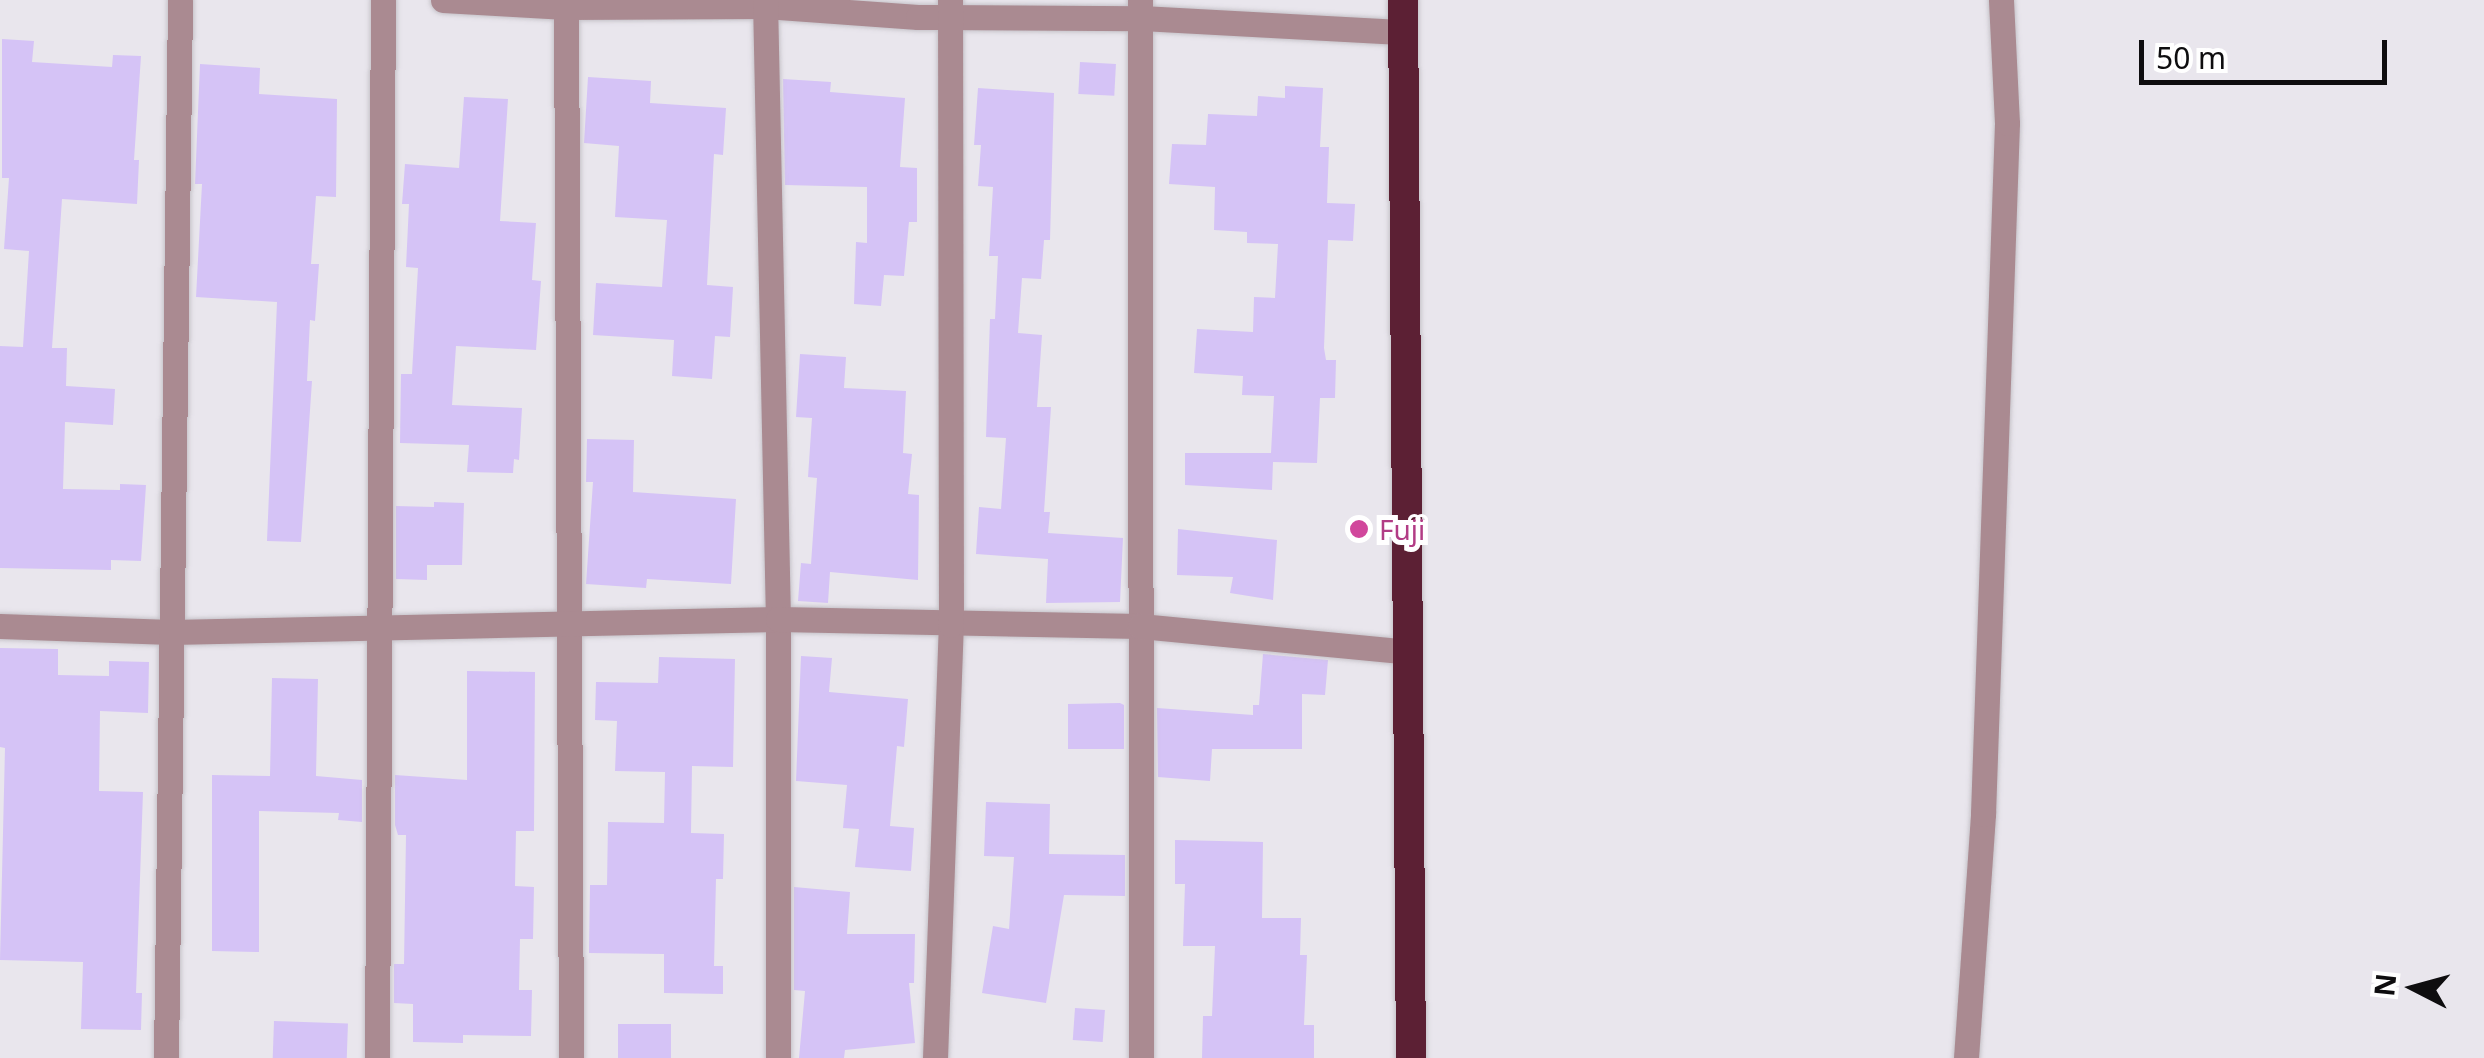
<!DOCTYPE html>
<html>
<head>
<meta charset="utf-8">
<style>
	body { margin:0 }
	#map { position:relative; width:2484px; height:1058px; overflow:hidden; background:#e9e6ed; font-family:"Noto Sans",sans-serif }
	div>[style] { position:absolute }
	.building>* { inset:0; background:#d5c3f6; transform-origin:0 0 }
	.roads { filter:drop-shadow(0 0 2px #c6c3c9) drop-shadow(0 0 2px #c6c3c9) }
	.minor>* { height:25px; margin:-12.5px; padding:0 12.5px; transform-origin:12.5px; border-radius:12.5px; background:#aa8a91 }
	.highway>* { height:30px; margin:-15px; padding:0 15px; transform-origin:15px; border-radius:15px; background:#5c2034 }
	.dots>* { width:28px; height:28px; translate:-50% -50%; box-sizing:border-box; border:5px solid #fff; border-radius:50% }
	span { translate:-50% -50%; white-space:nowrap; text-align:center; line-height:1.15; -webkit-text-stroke:10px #fff; paint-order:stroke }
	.hotel-label { font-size:28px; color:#b23c85 }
	.left { translate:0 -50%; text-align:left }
	.north { position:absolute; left:2364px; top:938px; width:100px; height:100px; -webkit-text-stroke:8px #fff; paint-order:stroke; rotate:276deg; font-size:28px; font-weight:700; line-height:40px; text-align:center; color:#0e0d0f }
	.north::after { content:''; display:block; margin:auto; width:35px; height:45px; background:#0e0d0f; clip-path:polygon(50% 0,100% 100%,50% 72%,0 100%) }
	.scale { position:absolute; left:2139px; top:40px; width:248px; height:45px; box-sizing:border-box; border:5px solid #0e0d0f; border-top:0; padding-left:12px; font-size:30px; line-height:35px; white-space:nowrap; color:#0e0d0f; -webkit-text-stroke:8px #fff; paint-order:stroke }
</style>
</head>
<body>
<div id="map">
	<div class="building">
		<div style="clip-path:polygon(2px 39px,34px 41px,32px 62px,112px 67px,113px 55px,141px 56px,134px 160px,139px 160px,137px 204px,62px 199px,52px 348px,67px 348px,66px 386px,115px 389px,113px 425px,65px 422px,63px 489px,120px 490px,120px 484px,146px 485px,141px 561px,111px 560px,111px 570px,0 568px,0 346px,23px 347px,29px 251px,4px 249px,9px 178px,2px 178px)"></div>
		<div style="left:1080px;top:62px;width:36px;height:32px;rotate:3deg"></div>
		<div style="clip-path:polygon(200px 64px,260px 68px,259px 94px,337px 99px,336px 197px,316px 196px,311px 264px,319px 264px,315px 321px,310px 320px,307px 381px,312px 381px,301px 542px,267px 541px,277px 302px,196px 297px,202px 184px,195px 184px)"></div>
		<div style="clip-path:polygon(588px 77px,651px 81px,650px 103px,726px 108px,723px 155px,714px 154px,707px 285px,733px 287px,730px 337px,715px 336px,712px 379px,672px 376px,674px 340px,593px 335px,596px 283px,662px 287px,667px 220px,615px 217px,619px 146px,584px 143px)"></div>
		<div style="clip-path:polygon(783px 79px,831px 82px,830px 92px,905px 98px,900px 167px,917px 168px,917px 222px,909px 222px,904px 276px,884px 275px,881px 306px,854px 304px,856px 242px,867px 243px,867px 187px,785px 185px)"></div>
		<div style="clip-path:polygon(1285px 86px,1323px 88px,1320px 147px,1329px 147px,1327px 203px,1355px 204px,1353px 241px,1328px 240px,1324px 348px,1326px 360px,1336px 360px,1335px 398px,1320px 398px,1317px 463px,1273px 462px,1272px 490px,1185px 485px,1185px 453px,1271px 453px,1274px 396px,1242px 395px,1243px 376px,1194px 373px,1197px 329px,1253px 332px,1254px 297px,1275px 298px,1278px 244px,1247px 243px,1247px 232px,1214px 230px,1215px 187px,1169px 184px,1172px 144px,1206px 145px,1208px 114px,1257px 116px,1258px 96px,1285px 98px)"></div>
		<div style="clip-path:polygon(978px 88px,1054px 93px,1050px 240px,1044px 240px,1041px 279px,1022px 278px,1018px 333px,1042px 335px,1037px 407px,1051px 407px,1044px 512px,1050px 512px,1048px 533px,1123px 538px,1120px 602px,1046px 603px,1048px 559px,976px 554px,979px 507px,1001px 509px,1006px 438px,986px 437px,990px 319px,995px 319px,998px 256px,989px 256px,993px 187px,978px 186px,981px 145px,974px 145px)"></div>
		<div style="clip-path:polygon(464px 97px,508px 99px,500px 221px,536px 223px,532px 280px,541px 281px,536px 350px,456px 346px,452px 405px,522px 408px,519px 460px,514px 459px,513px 473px,467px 472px,469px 445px,400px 443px,401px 374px,412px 374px,418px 268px,406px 267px,409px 204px,402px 204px,405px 164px,459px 168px)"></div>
		<div style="clip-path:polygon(800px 354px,846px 357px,844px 388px,906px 391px,903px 453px,912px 454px,908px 494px,919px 495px,918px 580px,830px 572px,828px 603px,798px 601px,801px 563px,811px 564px,817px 478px,808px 477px,812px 418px,796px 417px)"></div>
		<div style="clip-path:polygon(587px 439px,634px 440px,633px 492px,736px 499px,731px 584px,647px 579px,646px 588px,586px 584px,593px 482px,586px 482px)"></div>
		<div style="clip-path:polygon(434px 502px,464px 503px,462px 565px,427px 565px,427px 580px,396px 579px,396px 506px,434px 507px)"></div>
		<div style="clip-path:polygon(1178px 529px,1277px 540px,1273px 600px,1230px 593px,1233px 577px,1177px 575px)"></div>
		<div style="clip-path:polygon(0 648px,58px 649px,58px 675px,109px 676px,109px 661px,149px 662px,148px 713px,100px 711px,99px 791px,143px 792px,136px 993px,142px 993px,141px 1030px,81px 1029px,83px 962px,0 960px,5px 748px,0 747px)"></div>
		<div style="clip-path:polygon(1263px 654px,1328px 660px,1325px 695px,1302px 694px,1302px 749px,1212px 749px,1210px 781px,1158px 777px,1157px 708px,1253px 715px,1253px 705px,1259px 705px)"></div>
		<div style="clip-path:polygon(801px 656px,832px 658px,829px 692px,908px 699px,904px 747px,897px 746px,890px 826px,914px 828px,911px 871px,855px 867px,859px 829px,843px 828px,847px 785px,796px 781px)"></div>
		<div style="clip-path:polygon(659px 657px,735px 659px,733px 767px,692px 766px,691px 833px,724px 834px,723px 879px,716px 879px,714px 966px,723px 966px,723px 994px,664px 993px,664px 954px,589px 953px,590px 885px,607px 885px,608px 822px,664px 823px,665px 772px,615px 771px,617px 721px,595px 720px,596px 682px,658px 683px)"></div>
		<div style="clip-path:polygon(467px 671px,535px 672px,534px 831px,516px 831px,515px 886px,534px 887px,533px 939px,520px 939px,519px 990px,532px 990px,531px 1036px,463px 1035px,463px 1043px,413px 1042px,413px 1004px,394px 1003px,394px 964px,404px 964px,406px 835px,398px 835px,395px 825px,395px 775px,467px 780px)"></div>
		<div style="clip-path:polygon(272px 678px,318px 679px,316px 776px,362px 780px,362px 822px,338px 820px,339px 813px,259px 811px,259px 952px,212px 951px,212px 775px,270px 776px)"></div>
		<div style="clip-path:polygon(1120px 703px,1124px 705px,1124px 749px,1068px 749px,1068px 704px)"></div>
		<div style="clip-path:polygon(986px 802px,1050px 804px,1049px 854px,1125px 855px,1125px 896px,1064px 895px,1046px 1003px,982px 993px,993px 926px,1009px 929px,1014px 857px,984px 856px)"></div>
		<div style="clip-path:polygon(1175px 840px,1263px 842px,1262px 918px,1301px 918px,1300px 955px,1307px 955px,1304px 1025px,1314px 1025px,1314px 1058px,1202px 1058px,1203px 1016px,1212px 1016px,1215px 946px,1183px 946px,1185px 884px,1175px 884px)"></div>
		<div style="clip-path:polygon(794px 887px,850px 892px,847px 934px,915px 934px,914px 983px,909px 983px,915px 1043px,845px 1050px,844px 1058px,799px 1058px,805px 991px,794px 990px)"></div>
		<div style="left:1075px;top:1008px;width:30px;height:32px;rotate:4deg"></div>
		<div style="left:274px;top:1021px;width:74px;height:37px;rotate:2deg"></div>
		<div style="left:618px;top:1024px;width:53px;height:34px"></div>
	</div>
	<div class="roads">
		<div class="minor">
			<div style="left:443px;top:0;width:123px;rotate:3.3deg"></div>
			<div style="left:566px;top:7px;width:199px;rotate:-0.3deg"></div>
			<div style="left:765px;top:6px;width:153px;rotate:4.1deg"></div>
			<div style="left:918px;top:17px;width:222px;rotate:0.3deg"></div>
			<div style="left:1140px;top:18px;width:262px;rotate:3.1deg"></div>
			<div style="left:566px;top:0;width:1058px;rotate:89.73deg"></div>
			<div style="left:765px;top:0;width:619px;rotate:88.8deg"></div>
			<div style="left:778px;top:619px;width:439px;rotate:90deg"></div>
			<div style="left:1140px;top:0;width:1058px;rotate:89.95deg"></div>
			<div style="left:0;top:626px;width:171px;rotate:2deg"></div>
			<div style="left:171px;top:632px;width:607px;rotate:-1.23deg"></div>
			<div style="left:778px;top:619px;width:362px;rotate:1.1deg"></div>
			<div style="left:1140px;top:626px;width:271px;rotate:5.5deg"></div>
			<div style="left:166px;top:1058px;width:1058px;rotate:-89.24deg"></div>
			<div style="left:377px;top:1058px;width:1058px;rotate:-89.68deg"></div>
			<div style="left:935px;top:1058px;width:433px;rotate:-87.9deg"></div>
			<div style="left:951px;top:625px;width:625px;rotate:-90.09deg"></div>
			<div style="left:1966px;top:1058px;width:245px;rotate:-86deg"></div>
			<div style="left:1983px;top:814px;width:691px;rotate:-88.01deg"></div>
			<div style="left:2007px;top:123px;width:123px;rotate:-92.8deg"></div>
		</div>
		<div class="highway">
			<div style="left:1403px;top:0;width:1058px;rotate:89.57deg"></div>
		</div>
	</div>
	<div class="dots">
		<div style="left:1359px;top:529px;background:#d1479c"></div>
	</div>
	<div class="hotel-label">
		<span class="left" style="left:1379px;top:529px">Fuji</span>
	</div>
	<div class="north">N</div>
	<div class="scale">50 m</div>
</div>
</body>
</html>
